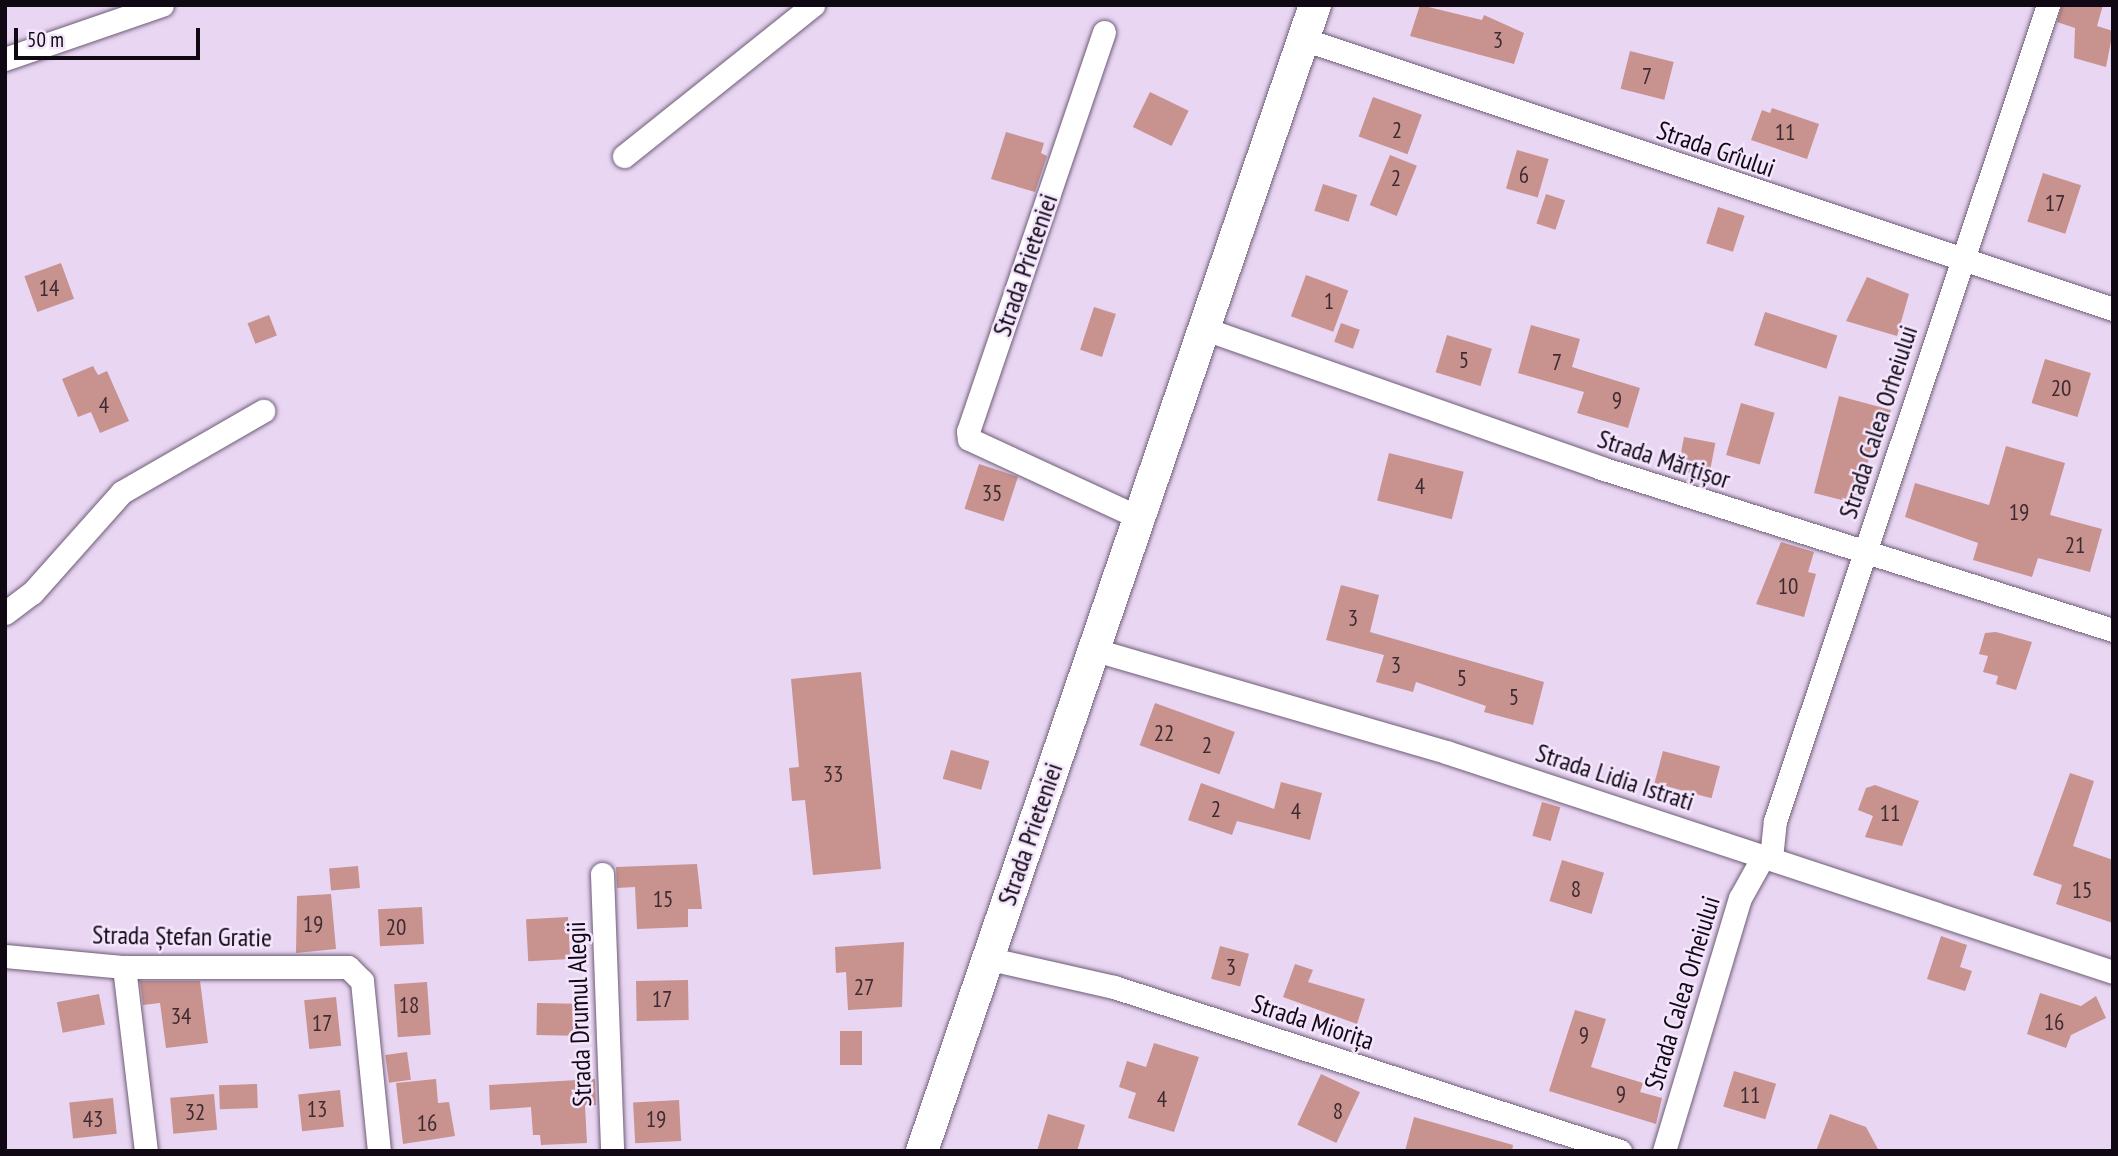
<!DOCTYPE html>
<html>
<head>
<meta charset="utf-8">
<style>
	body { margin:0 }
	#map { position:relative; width:2118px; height:1156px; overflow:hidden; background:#e9d6f3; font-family:"PT Sans Narrow",sans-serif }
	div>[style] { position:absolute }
	.building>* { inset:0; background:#c8928f; transform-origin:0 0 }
	.roads { filter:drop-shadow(0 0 2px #6e5d77) drop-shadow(0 0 2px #6e5d77) }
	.street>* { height:23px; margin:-11.5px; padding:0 11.5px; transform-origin:11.5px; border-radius:11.5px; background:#fff }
	.secondary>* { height:32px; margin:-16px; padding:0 16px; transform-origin:16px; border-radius:16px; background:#fff }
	span { translate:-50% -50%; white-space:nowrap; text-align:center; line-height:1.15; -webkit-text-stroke:5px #f4e5fd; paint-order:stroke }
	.number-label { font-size:23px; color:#3e2b32 }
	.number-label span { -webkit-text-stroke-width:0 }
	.street-label { font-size:26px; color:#100913 }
	.frame { position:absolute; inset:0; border:7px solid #100913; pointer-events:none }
	.scale { position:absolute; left:14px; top:28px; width:186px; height:32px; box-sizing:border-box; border:4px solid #100913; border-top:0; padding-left:9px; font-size:21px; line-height:24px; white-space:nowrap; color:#100913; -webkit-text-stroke:5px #f4e5fd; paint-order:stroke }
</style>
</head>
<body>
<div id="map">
	<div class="building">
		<div style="clip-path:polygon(1420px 5px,1482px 20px,1484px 15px,1524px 33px,1514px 64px,1410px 36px)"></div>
		<div style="clip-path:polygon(2062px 5px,2103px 5px,2097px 26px,2113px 31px,2106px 67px,2074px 58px,2075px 28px,2057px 22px)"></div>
		<div style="left:1630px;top:51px;width:45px;height:39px;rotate:14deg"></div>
		<div style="left:1150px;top:92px;width:43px;height:39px;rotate:26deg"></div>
		<div style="left:1373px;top:97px;width:52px;height:42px;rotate:20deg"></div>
		<div style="clip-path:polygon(1772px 108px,1819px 124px,1807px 159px,1751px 140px,1762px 110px,1770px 113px)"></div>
		<div style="clip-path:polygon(1006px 132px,1044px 143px,1041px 153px,1047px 156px,1035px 192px,991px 179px)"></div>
		<div style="left:1517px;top:150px;width:33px;height:40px;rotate:16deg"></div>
		<div style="left:1390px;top:155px;width:29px;height:54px;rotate:22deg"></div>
		<div style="left:2043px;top:173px;width:40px;height:51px;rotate:18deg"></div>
		<div style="left:1323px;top:184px;width:36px;height:28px;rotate:18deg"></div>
		<div style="left:1546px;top:194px;width:20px;height:31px;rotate:18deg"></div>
		<div style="left:1718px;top:207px;width:28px;height:38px;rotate:18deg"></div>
		<div style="left:61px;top:263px;width:38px;height:39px;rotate:70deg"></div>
		<div style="left:1306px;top:275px;width:45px;height:44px;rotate:20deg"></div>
		<div style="clip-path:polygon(1867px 277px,1909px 294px,1897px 336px,1846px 321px)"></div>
		<div style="left:1094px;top:307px;width:23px;height:45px;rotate:18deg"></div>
		<div style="left:1765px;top:312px;width:76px;height:35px;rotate:18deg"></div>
		<div style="left:269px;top:315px;width:22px;height:23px;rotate:69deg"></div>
		<div style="left:1341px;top:323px;width:20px;height:20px;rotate:20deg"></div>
		<div style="clip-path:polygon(1531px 325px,1580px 339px,1572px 367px,1640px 388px,1628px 428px,1577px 413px,1584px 392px,1518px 373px)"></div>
		<div style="left:1447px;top:335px;width:47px;height:39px;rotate:17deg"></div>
		<div style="left:2045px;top:359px;width:48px;height:46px;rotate:17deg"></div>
		<div style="clip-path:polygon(93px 366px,98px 375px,107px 371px,129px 421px,100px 433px,91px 412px,78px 417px,62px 379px)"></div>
		<div style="clip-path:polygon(1839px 396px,1891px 410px,1880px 448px,1872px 445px,1858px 504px,1814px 493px)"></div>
		<div style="left:1741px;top:403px;width:35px;height:54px;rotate:16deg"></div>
		<div style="left:1684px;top:437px;width:32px;height:34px;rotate:11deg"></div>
		<div style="clip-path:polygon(2006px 446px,2065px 463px,2050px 515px,2102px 529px,2090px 572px,2038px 558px,2032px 577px,1973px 560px,1978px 543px,1905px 517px,1915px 483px,1989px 505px)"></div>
		<div style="left:1389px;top:453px;width:77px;height:49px;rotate:14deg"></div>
		<div style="left:979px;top:464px;width:41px;height:47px;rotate:18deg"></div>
		<div style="clip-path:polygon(1781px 542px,1814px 552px,1808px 572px,1816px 574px,1804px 617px,1756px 604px)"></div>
		<div style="clip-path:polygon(1341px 585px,1379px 595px,1370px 632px,1544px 682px,1533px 725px,1484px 712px,1486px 706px,1416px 682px,1413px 692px,1376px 682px,1384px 655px,1326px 640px)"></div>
		<div style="clip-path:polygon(1996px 632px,2032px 642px,2016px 690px,1996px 684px,1998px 676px,1983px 672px,1988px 656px,1979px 654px,1985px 633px)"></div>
		<div style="clip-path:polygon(861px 672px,881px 869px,813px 875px,805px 800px,792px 801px,789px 768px,799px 767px,791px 679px)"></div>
		<div style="left:1155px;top:703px;width:85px;height:45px;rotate:20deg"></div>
		<div style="left:951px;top:750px;width:40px;height:30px;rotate:16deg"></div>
		<div style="left:1663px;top:751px;width:59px;height:33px;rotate:15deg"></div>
		<div style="clip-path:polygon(2070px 773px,2094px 781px,2073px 846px,2113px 860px,2113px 923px,2056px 904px,2062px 885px,2033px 875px)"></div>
		<div style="clip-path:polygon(1281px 782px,1322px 793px,1310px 840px,1237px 821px,1232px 835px,1188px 820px,1201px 783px,1274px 809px)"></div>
		<div style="clip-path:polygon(1875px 785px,1919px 801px,1902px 846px,1865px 837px,1873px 816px,1858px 810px,1866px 788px)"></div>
		<div style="left:1542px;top:802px;width:19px;height:35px;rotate:16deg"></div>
		<div style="left:1562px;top:860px;width:44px;height:43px;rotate:17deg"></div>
		<div style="clip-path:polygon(697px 864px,702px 909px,688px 909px,688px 927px,637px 929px,635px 887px,617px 888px,616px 867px)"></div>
		<div style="left:358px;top:866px;width:22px;height:29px;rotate:85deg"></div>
		<div style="clip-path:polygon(331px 894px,336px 949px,296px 953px,297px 896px)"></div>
		<div style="left:422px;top:907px;width:37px;height:44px;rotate:87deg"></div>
		<div style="left:568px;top:917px;width:42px;height:42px;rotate:87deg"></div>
		<div style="clip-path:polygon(1941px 936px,1967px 945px,1960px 967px,1972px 971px,1965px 991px,1927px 979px)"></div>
		<div style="clip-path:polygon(904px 942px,902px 1007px,848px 1010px,846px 972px,836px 973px,835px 947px)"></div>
		<div style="left:1220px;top:946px;width:30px;height:34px;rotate:15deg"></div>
		<div style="clip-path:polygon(1295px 964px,1313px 970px,1308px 982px,1365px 999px,1357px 1024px,1283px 997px)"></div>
		<div style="left:688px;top:980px;width:40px;height:52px;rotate:89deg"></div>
		<div style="clip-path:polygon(140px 981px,200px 981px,208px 1043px,166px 1048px,160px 1003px,143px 1005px)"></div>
		<div style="left:427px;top:982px;width:53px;height:33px;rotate:86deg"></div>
		<div style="clip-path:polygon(2040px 993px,2081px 1006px,2096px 996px,2106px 1018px,2071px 1035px,2066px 1048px,2027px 1034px)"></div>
		<div style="left:99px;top:994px;width:31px;height:43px;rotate:79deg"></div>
		<div style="left:336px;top:997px;width:49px;height:32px;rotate:84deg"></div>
		<div style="left:537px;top:1003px;width:39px;height:32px;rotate:1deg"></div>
		<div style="clip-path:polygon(1575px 1010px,1606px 1019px,1591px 1067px,1643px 1083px,1640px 1092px,1662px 1098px,1656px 1124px,1549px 1091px)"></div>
		<div style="left:840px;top:1031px;width:22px;height:34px"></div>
		<div style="clip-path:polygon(1154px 1043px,1199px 1057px,1174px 1132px,1128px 1118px,1136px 1093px,1119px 1087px,1127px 1061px,1146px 1067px)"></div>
		<div style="left:407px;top:1052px;width:28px;height:22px;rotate:82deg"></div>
		<div style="left:1734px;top:1071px;width:44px;height:37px;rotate:17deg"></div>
		<div style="left:1321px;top:1074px;width:43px;height:56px;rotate:25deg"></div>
		<div style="clip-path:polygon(436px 1079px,438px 1103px,449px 1102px,455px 1136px,403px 1144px,396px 1083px)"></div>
		<div style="clip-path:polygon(595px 1079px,596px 1105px,585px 1106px,587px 1143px,541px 1145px,540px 1135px,533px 1135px,531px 1107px,490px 1110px,489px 1085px)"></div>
		<div style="left:257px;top:1084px;width:24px;height:38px;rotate:88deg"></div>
		<div style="left:340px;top:1090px;width:37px;height:42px;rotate:84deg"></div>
		<div style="left:214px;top:1094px;width:36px;height:44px;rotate:85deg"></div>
		<div style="left:113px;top:1098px;width:36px;height:44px;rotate:84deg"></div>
		<div style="left:679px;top:1100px;width:41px;height:46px;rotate:87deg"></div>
		<div style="clip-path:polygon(1048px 1114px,1085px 1125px,1077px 1151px,1037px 1151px)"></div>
		<div style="clip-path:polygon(1830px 1114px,1866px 1127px,1879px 1151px,1816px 1151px)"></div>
		<div style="clip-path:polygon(1414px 1117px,1513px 1145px,1512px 1151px,1405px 1151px)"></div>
	</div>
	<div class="roads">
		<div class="street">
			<div style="left:1104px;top:32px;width:422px;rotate:108.8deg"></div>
			<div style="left:968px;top:431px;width:8px;rotate:83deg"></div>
			<div style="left:969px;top:439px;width:188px;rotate:24.8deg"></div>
			<div style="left:1303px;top:39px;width:854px;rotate:18.43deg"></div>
			<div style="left:5px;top:59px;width:166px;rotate:-19deg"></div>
			<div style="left:624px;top:156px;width:242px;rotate:-38.6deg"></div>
			<div style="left:1202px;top:328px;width:423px;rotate:19.3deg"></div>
			<div style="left:1601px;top:468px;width:537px;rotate:17.56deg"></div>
			<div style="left:5px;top:613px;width:34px;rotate:-37deg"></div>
			<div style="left:32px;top:593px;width:135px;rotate:-48.3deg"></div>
			<div style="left:122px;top:492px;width:163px;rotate:-29.9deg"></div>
			<div style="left:1095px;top:650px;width:366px;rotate:16.2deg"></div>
			<div style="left:1446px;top:752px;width:702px;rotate:18.25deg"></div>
			<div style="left:1771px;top:858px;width:37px;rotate:-84deg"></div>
			<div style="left:1775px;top:821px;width:860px;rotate:-71.5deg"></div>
			<div style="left:602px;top:874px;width:277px;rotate:87.9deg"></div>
			<div style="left:5px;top:956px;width:120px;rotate:5.3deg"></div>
			<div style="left:124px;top:967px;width:224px"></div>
			<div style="left:348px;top:967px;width:20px;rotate:45deg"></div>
			<div style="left:362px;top:981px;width:171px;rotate:84.3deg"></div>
			<div style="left:986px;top:958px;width:131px;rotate:12.8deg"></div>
			<div style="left:1114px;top:987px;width:532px;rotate:17.96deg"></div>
			<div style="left:124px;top:967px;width:185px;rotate:83.2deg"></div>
			<div style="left:1664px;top:1151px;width:264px;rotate:-73.3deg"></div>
			<div style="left:1740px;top:898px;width:49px;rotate:-60.8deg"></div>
		</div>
		<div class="secondary">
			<div style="left:922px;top:1151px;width:1212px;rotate:-71.07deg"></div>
		</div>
	</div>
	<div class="number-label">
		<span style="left:1498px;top:40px">3</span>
		<span style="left:1647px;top:76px">7</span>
		<span style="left:1397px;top:130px">2</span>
		<span style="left:1785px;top:132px">11</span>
		<span style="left:1524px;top:175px">6</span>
		<span style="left:1396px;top:178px">2</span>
		<span style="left:2055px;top:203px">17</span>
		<span style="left:49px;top:288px">14</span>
		<span style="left:1329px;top:301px">1</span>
		<span style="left:1464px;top:360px">5</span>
		<span style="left:1557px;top:362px">7</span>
		<span style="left:2061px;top:388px">20</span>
		<span style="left:1617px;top:400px">9</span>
		<span style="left:104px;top:405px">4</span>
		<span style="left:1420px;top:486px">4</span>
		<span style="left:992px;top:493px">35</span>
		<span style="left:2019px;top:512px">19</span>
		<span style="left:2075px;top:545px">21</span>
		<span style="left:1788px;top:586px">10</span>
		<span style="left:1353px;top:618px">3</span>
		<span style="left:1396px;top:665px">3</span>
		<span style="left:1462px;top:678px">5</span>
		<span style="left:1514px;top:697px">5</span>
		<span style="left:1164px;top:733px">22</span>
		<span style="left:1207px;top:745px">2</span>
		<span style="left:833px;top:774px">33</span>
		<span style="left:1216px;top:809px">2</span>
		<span style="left:1296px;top:811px">4</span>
		<span style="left:1890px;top:813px">11</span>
		<span style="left:1576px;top:889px">8</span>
		<span style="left:2082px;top:890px">15</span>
		<span style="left:663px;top:899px">15</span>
		<span style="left:313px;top:924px">19</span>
		<span style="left:396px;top:927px">20</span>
		<span style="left:1231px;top:967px">3</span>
		<span style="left:864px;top:987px">27</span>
		<span style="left:662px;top:999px">17</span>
		<span style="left:409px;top:1005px">18</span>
		<span style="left:181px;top:1016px">34</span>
		<span style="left:2054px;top:1022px">16</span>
		<span style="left:322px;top:1023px">17</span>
		<span style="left:1584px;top:1035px">9</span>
		<span style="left:1621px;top:1094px">9</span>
		<span style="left:1750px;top:1095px">11</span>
		<span style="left:1162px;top:1099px">4</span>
		<span style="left:317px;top:1109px">13</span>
		<span style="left:1338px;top:1111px">8</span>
		<span style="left:195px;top:1112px">32</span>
		<span style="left:93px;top:1119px">43</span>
		<span style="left:656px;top:1119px">19</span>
		<span style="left:427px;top:1123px">16</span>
	</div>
	<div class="street-label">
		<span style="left:1716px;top:149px;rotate:19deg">Strada Grîului</span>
		<span style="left:1025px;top:265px;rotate:-71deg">Strada Prieteniei</span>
		<span style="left:1878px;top:422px;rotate:-72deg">Strada Calea Orheiului</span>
		<span style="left:1664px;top:459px;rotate:18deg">Strada Mărțișor</span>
		<span style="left:1615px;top:777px;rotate:18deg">Strada Lidia Istrati</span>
		<span style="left:1030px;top:834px;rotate:-71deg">Strada Prieteniei</span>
		<span style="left:182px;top:936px;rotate:1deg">Strada Ștefan Gratie</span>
		<span style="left:1682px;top:993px;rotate:-73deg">Strada Calea Orheiului</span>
		<span style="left:579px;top:1014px;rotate:-92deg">Strada Drumul Alegii</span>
		<span style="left:1313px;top:1022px;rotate:18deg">Strada Miorița</span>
	</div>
	<div class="frame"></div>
	<div class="scale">50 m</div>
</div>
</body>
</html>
